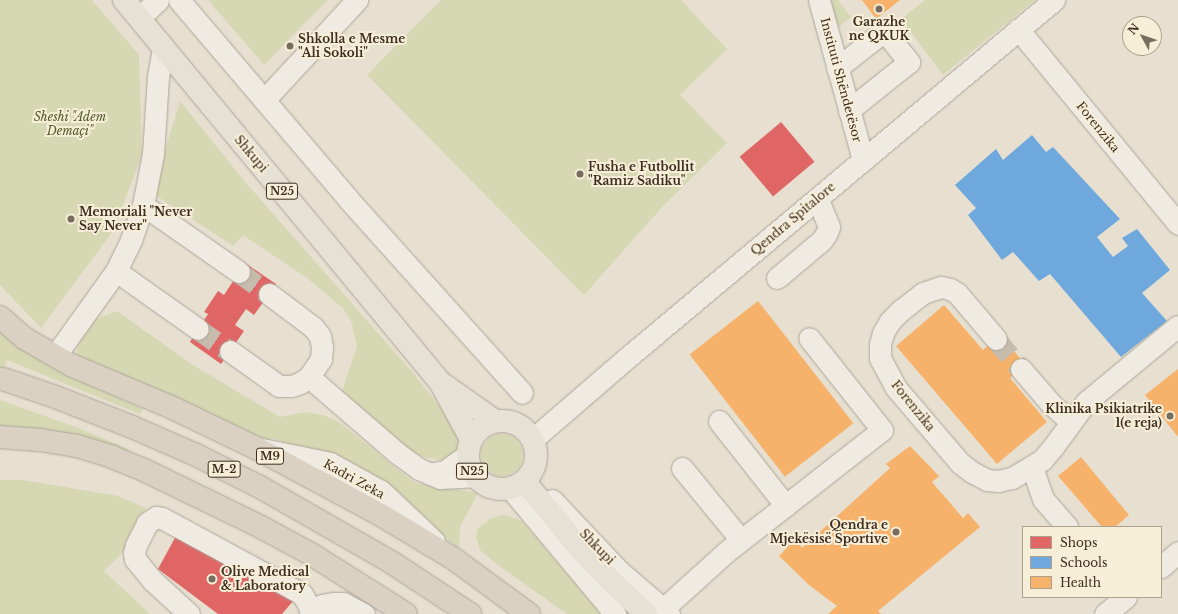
<!DOCTYPE html>
<html>
<head>
<meta charset="utf-8">
<style>
	body { margin:0 }
	#map { position:relative; width:1178px; height:614px; overflow:hidden; background:#e7e0d1; font-family:"Libre Baskerville",serif }
	div>[style] { position:absolute }
	.green>* { inset:0; background:#d6d7b3 }
	.round { border-radius:50% }
	.shops>* { inset:0; background:#e06666; transform-origin:0 0 }
	.schools>* { inset:0; background:#6fa8dc }
	.health>* { inset:0; background:#f6b26b; transform-origin:0 0 }
	.minor-tunnel>* { height:21px; margin-top:-10.5px; transform-origin:0; background:repeating-linear-gradient(90deg,#c5bcae 0 21px,transparent 0 31px) }
	.roads { filter:drop-shadow(0 0 1px #ada599) drop-shadow(0 0 1px #ada599) }
	.minor>* { height:21px; margin:-10.5px; padding:0 10.5px; transform-origin:10.5px; border-radius:10.5px; background:#efebe3 }
	.major>* { height:22px; margin:-11px; padding:0 11px; transform-origin:11px; border-radius:11px; background:#e6e1d4 }
	.major>.ring { margin:-11px; padding:0; box-sizing:content-box; background:none; border:22px solid #e6e1d4; border-radius:50% }
	.highway>* { height:22px; margin:-11px; padding:0 11px; transform-origin:11px; border-radius:11px; background:#dad1c2 }
	.dots>* { width:11px; height:11px; translate:-50% -50%; box-sizing:border-box; border:2px solid #f7eed8; border-radius:50% }
	span { translate:-50% -50%; white-space:nowrap; text-align:center; line-height:1.15; -webkit-text-stroke:4px #f7eed8; paint-order:stroke }
	.shield-label span { padding:1px 3px; background:#f7eed8; border:1px solid; border-radius:3px; -webkit-text-stroke-width:0 }
	.shield-label { font-size:11px; color:#3d2e20; font-weight:700 }
	.poi-label { font-size:12px; color:#3d2e20; font-weight:700 }
	.left { translate:0 -50%; text-align:left }
	.right { translate:-100% -50%; text-align:right }
	.street-label { font-size:12px; color:#3d2e20 }
	.park-label { font-size:12px; color:#4d5a26; font-style:italic }
	.legend { position:absolute; left:1022px; top:526px; width:140px; height:72px; box-sizing:border-box; background:#f7eed8; border:1px solid #ada18e; margin:0; padding:5px 7px; list-style:none; font-size:12px; color:#3d2e20 }
	.legend li { display:flex; align-items:center; gap:8px; height:20px }
	.legend b { width:20px; border:1px solid #ada18e }
	.north { position:absolute; left:1122px; top:16px; width:40px; height:40px; box-sizing:border-box; background:#f7eed8; border:1px solid #ada18e; border-radius:50%; rotate:310deg; font-size:11px; font-weight:700; line-height:16px; text-align:center; color:#3d2e20 }
	.north::after { content:''; display:block; margin:auto; width:14px; height:18px; background:#786c5e; clip-path:polygon(50% 0,100% 100%,50% 72%,0 100%) }
</style>
</head>
<body>
<div id="map">
	<div class="green">
		<div style="clip-path:polygon(0 0,92px 0,139px 55px,142px 155px,113px 231px,41px 328px,0 285px)"></div>
		<div style="clip-path:polygon(208px 0,328px 0,264px 65px)"></div>
		<div style="clip-path:polygon(441px 0,681px 0,727px 49px,680px 95px,727px 143px,664px 205px,584px 295px,367px 75px)"></div>
		<div style="clip-path:polygon(823px 0,838px 0,851px 17px,833px 31px)"></div>
		<div style="clip-path:polygon(925px 0,1035px 0,943px 75px,901px 19px)"></div>
		<div style="clip-path:polygon(180px 101px,246px 183px,414px 374px,462px 435px,457px 452px,445px 461px,415px 455px,340px 397px,357px 347px,352px 323px,343px 308px,307px 278px,243px 235px,233px 246px,152px 193px)"></div>
		<div style="clip-path:polygon(117px 311px,193px 365px,280px 417px,306px 412px,323px 415px,339px 422px,415px 483px,478px 493px,460px 527px,459px 549px,425px 521px,308px 452px,273px 438px,264px 442px,76px 355px,83px 324px)"></div>
		<div style="clip-path:polygon(0 331px,18px 346px,100px 390px,143px 409px,140px 414px,7px 360px,0 378px)"></div>
		<div style="clip-path:polygon(0 400px,78px 428px,129px 449px,126px 455px,0 430px)"></div>
		<div class="round" style="left:481px;top:434px;width:42px;height:42px"></div>
		<div style="clip-path:polygon(0 480px,23px 480px,118px 496px,146px 508px,124px 551px,104px 571px,150px 614px,0 614px)"></div>
		<div style="clip-path:polygon(501px 515px,507px 515px,522px 521px,601px 614px,567px 614px,499px 566px,480px 550px,476px 537px,478px 528px,490px 519px)"></div>
	</div>
	<div class="shops">
		<div style="left:781px;top:122px;width:52px;height:54px;rotate:50deg"></div>
		<div style="clip-path:polygon(245px 263px,276px 284px,254px 315px,246px 309px,235px 325px,244px 331px,221px 364px,190px 342px,208px 314px,204px 312px,218px 291px,224px 295px)"></div>
		<div style="clip-path:polygon(177px 534px,294px 600px,282px 614px,218px 614px,158px 569px)"></div>
	</div>
	<div class="schools">
		<div style="clip-path:polygon(1032px 135px,1046px 152px,1053px 147px,1120px 219px,1097px 237px,1113px 257px,1128px 246px,1122px 238px,1137px 229px,1170px 270px,1142px 293px,1167px 321px,1121px 357px,1050px 274px,1039px 281px,1013px 252px,1002px 260px,968px 215px,976px 208px,955px 185px,996px 149px,1003px 160px)"></div>
	</div>
	<div class="health">
		<div style="clip-path:polygon(862px 0,900px 0,876px 19px)"></div>
		<div style="left:758px;top:301px;width:155px;height:87px;rotate:52deg"></div>
		<div style="clip-path:polygon(944px 305px,983px 350px,1000px 335px,1026px 365px,1010px 378px,1047px 422px,997px 464px,896px 346px)"></div>
		<div style="clip-path:polygon(1178px 369px,1178px 437px,1145px 395px)"></div>
		<div style="clip-path:polygon(910px 446px,939px 476px,932px 482px,963px 518px,968px 513px,980px 527px,878px 611px,881px 614px,828px 614px,837px 606px,809px 585px,779px 556px,796px 538px,802px 548px,890px 468px,886px 464px)"></div>
		<div style="clip-path:polygon(1081px 457px,1129px 515px,1115px 527px,1102px 527px,1058px 476px)"></div>
	</div>
	<div class="minor-tunnel">
		<div style="left:239px;top:272px;width:37px;rotate:36deg"></div>
		<div style="left:198px;top:329px;width:39px;rotate:35deg"></div>
		<div style="left:996px;top:339px;width:39px;rotate:50deg"></div>
	</div>
	<div class="roads">
		<div class="minor">
			<div style="left:179px;top:0;width:262px;rotate:49.6deg"></div>
			<div style="left:349px;top:200px;width:259px;rotate:48.1deg"></div>
			<div style="left:819px;top:0;width:166px;rotate:74.6deg"></div>
			<div style="left:139px;top:18px;width:26px;rotate:-43deg"></div>
			<div style="left:1018px;top:29px;width:252px;rotate:50.6deg"></div>
			<div style="left:837px;top:68px;width:60px;rotate:-38.2deg"></div>
			<div style="left:884px;top:31px;width:40px;rotate:51deg"></div>
			<div style="left:909px;top:62px;width:77px;rotate:141.3deg"></div>
			<div style="left:264px;top:100px;width:137px;rotate:-47.1deg"></div>
			<div style="left:143px;top:205px;width:117px;rotate:34.9deg"></div>
			<div style="left:116px;top:271px;width:100px;rotate:35.3deg"></div>
			<div style="left:777px;top:278px;width:59px;rotate:-40.2deg"></div>
			<div style="left:822px;top:240px;width:7px;rotate:-56deg"></div>
			<div style="left:826px;top:234px;width:8px;rotate:-67deg"></div>
			<div style="left:829px;top:227px;width:31px;rotate:-112deg"></div>
			<div style="left:269px;top:294px;width:55px;rotate:36.9deg"></div>
			<div style="left:313px;top:327px;width:11px;rotate:52deg"></div>
			<div style="left:320px;top:336px;width:11px;rotate:80deg"></div>
			<div style="left:322px;top:347px;width:12px;rotate:95deg"></div>
			<div style="left:321px;top:359px;width:22px;rotate:124deg"></div>
			<div style="left:309px;top:377px;width:116px;rotate:40.8deg"></div>
			<div style="left:397px;top:453px;width:27px;rotate:36deg"></div>
			<div style="left:419px;top:469px;width:23px;rotate:23deg"></div>
			<div style="left:440px;top:478px;width:34px;rotate:-3deg"></div>
			<div style="left:996px;top:339px;width:60px;rotate:-130.3deg"></div>
			<div style="left:957px;top:293px;width:8px;rotate:-150deg"></div>
			<div style="left:950px;top:289px;width:9px;rotate:-167deg"></div>
			<div style="left:941px;top:287px;width:19px;rotate:162deg"></div>
			<div style="left:923px;top:293px;width:28px;rotate:142deg"></div>
			<div style="left:901px;top:310px;width:16px;rotate:135deg"></div>
			<div style="left:890px;top:321px;width:14px;rotate:120deg"></div>
			<div style="left:883px;top:333px;width:11px;rotate:105deg"></div>
			<div style="left:880px;top:344px;width:14px;rotate:90deg"></div>
			<div style="left:880px;top:358px;width:34px;rotate:62deg"></div>
			<div style="left:896px;top:388px;width:99px;rotate:49.5deg"></div>
			<div style="left:960px;top:463px;width:15px;rotate:37deg"></div>
			<div style="left:972px;top:472px;width:17px;rotate:28deg"></div>
			<div style="left:987px;top:480px;width:11px;rotate:5deg"></div>
			<div style="left:998px;top:481px;width:14px;rotate:-12deg"></div>
			<div style="left:1012px;top:478px;width:35px;rotate:-31deg"></div>
			<div style="left:1042px;top:460px;width:17px;rotate:-50deg"></div>
			<div style="left:1053px;top:447px;width:56px;rotate:-53.7deg"></div>
			<div style="left:1086px;top:402px;width:119px;rotate:-39.6deg"></div>
			<div style="left:230px;top:351px;width:60px;rotate:35.5deg"></div>
			<div style="left:279px;top:386px;width:12px"></div>
			<div style="left:291px;top:386px;width:9px;rotate:-18deg"></div>
			<div style="left:300px;top:383px;width:11px;rotate:-34deg"></div>
			<div style="left:55px;top:356px;width:105px;rotate:-54.3deg"></div>
			<div style="left:116px;top:271px;width:34px;rotate:-64deg"></div>
			<div style="left:131px;top:240px;width:37px;rotate:-71deg"></div>
			<div style="left:143px;top:205px;width:52px;rotate:-78.9deg"></div>
			<div style="left:153px;top:154px;width:77px;rotate:-86.3deg"></div>
			<div style="left:158px;top:77px;width:28px;rotate:-80deg"></div>
			<div style="left:1021px;top:369px;width:48px;rotate:49.3deg"></div>
			<div style="left:1052px;top:405px;width:24px;rotate:42deg"></div>
			<div style="left:719px;top:421px;width:108px;rotate:51.8deg"></div>
			<div style="left:533px;top:439px;width:125px;rotate:-40.8deg"></div>
			<div style="left:628px;top:357px;width:556px;rotate:-39.96deg"></div>
			<div style="left:262px;top:449px;width:69px;rotate:11.6deg"></div>
			<div style="left:330px;top:463px;width:58px;rotate:28.8deg"></div>
			<div style="left:381px;top:491px;width:73px;rotate:43.3deg"></div>
			<div style="left:1032px;top:467px;width:34px;rotate:71deg"></div>
			<div style="left:1043px;top:499px;width:37px;rotate:49deg"></div>
			<div style="left:682px;top:468px;width:93px;rotate:50.7deg"></div>
			<div style="left:433px;top:473px;width:12px;rotate:-9deg"></div>
			<div style="left:445px;top:471px;width:27px;rotate:-36deg"></div>
			<div style="left:511px;top:489px;width:163px;rotate:50.2deg"></div>
			<div style="left:552px;top:500px;width:98px;rotate:46.7deg"></div>
			<div style="left:619px;top:571px;width:66px;rotate:40.7deg"></div>
			<div style="left:1161px;top:567px;width:23px;rotate:-41deg"></div>
			<div style="left:663px;top:609px;width:85px;rotate:-42.1deg"></div>
			<div style="left:726px;top:552px;width:198px;rotate:-38deg"></div>
			<div style="left:882px;top:430px;width:117px;rotate:-128.4deg"></div>
			<div style="left:189px;top:614px;width:50px;rotate:-137.4deg"></div>
			<div style="left:152px;top:580px;width:27px;rotate:-129deg"></div>
			<div style="left:135px;top:559px;width:6px;rotate:-99deg"></div>
			<div style="left:134px;top:553px;width:8px;rotate:-76deg"></div>
			<div style="left:136px;top:545px;width:25px;rotate:-63deg"></div>
			<div style="left:147px;top:523px;width:11px;rotate:-34deg"></div>
			<div style="left:156px;top:517px;width:6px;rotate:9deg"></div>
			<div style="left:162px;top:518px;width:149px;rotate:28.5deg"></div>
			<div style="left:293px;top:589px;width:10px;rotate:29deg"></div>
			<div style="left:302px;top:594px;width:20px;rotate:60deg"></div>
			<div style="left:310px;top:614px;width:15px;rotate:-37deg"></div>
			<div style="left:322px;top:605px;width:11px;rotate:-10deg"></div>
			<div style="left:333px;top:603px;width:10px"></div>
			<div style="left:343px;top:603px;width:24px;rotate:28deg"></div>
			<div style="left:1105px;top:614px;width:27px;rotate:-39deg"></div>
		</div>
		<div class="major">
			<div style="left:124px;top:0;width:496px;rotate:50.4deg"></div>
			<div style="left:440px;top:382px;width:65px;rotate:61.5deg"></div>
			<div style="left:444px;top:385px;width:62px;rotate:35.2deg"></div>
			<div class="ring" style="left:468px;top:421px;width:46px;height:46px"></div>
			<div style="left:525px;top:482px;width:91px;rotate:50.4deg"></div>
			<div style="left:583px;top:552px;width:37px;rotate:46deg"></div>
			<div style="left:609px;top:579px;width:51px;rotate:43.4deg"></div>
		</div>
		<div class="highway">
			<div style="left:0;top:317px;width:32px;rotate:41deg"></div>
			<div style="left:24px;top:338px;width:54px;rotate:29.9deg"></div>
			<div style="left:71px;top:365px;width:113px;rotate:22.9deg"></div>
			<div style="left:175px;top:409px;width:90px;rotate:25.7deg"></div>
			<div style="left:256px;top:448px;width:142px;rotate:28.2deg"></div>
			<div style="left:381px;top:515px;width:85px;rotate:31.1deg"></div>
			<div style="left:454px;top:559px;width:93px;rotate:36.3deg"></div>
			<div style="left:3px;top:379px;width:53px;rotate:18.8deg"></div>
			<div style="left:53px;top:396px;width:85px;rotate:21.4deg"></div>
			<div style="left:132px;top:427px;width:70px;rotate:23.6deg"></div>
			<div style="left:196px;top:455px;width:72px;rotate:26.6deg"></div>
			<div style="left:260px;top:487px;width:151px;rotate:29.8deg"></div>
			<div style="left:391px;top:562px;width:95px;rotate:33.4deg"></div>
			<div style="left:0;top:437px;width:40px;rotate:4.3deg"></div>
			<div style="left:40px;top:440px;width:37px;rotate:9deg"></div>
			<div style="left:77px;top:446px;width:37px;rotate:17deg"></div>
			<div style="left:112px;top:457px;width:35px;rotate:22deg"></div>
			<div style="left:144px;top:470px;width:130px;rotate:26deg"></div>
			<div style="left:261px;top:527px;width:57px;rotate:28.4deg"></div>
			<div style="left:311px;top:554px;width:112px;rotate:32.3deg"></div>
		</div>
	</div>
	<div class="dots">
		<div style="left:879px;top:9px;background:#786c5e"></div>
		<div style="left:290px;top:46px;background:#786c5e"></div>
		<div style="left:580px;top:174px;background:#786c5e"></div>
		<div style="left:71px;top:219px;background:#786c5e"></div>
		<div style="left:1170px;top:416px;background:#786c5e"></div>
		<div style="left:896px;top:532px;background:#786c5e"></div>
		<div style="left:212px;top:579px;background:#786c5e"></div>
	</div>
	<div class="shield-label">
		<span style="left:282px;top:191px">N25</span>
		<span style="left:270px;top:456px">M9</span>
		<span style="left:224px;top:469px">M-2</span>
		<span style="left:472px;top:471px">N25</span>
	</div>
	<div class="poi-label">
		<span style="left:879px;top:29px">Garazhe<br>ne QKUK</span>
		<span class="left" style="left:298px;top:46px">Shkolla e Mesme<br>"Ali Sokoli"</span>
		<span class="left" style="left:588px;top:174px">Fusha e Futbollit<br>"Ramiz Sadiku"</span>
		<span class="left" style="left:79px;top:219px">Memoriali "Never<br>Say Never"</span>
		<span class="right" style="left:1162px;top:416px">Klinika Psikiatrike<br>1(e reja)</span>
		<span class="right" style="left:888px;top:532px">Qendra e<br>Mjekësisë Sportive</span>
		<span class="left" style="left:221px;top:579px">Olive Medical<br>&amp; Laboratory</span>
	</div>
	<div class="street-label">
		<span style="left:841px;top:80px;rotate:75deg">Instituti Shëndetësor</span>
		<span style="left:1098px;top:127px;rotate:51deg">Forenzika</span>
		<span style="left:251px;top:154px;rotate:50deg">Shkupi</span>
		<span style="left:793px;top:219px;rotate:-40deg">Qendra Spitalore</span>
		<span style="left:913px;top:406px;rotate:51deg">Forenzika</span>
		<span style="left:354px;top:479px;rotate:29deg">Kadri Zeka</span>
		<span style="left:597px;top:547px;rotate:46deg">Shkupi</span>
	</div>
	<div class="park-label">
		<span style="left:70px;top:124px">Sheshi "Adem<br>Demaçi"</span>
	</div>
	<ul class="legend">
	<li><b style="height:11px;background:#e06666"></b>Shops</li>
	<li><b style="height:11px;background:#6fa8dc"></b>Schools</li>
	<li><b style="height:11px;background:#f6b26b"></b>Health</li>
	</ul>
	<div class="north">N</div>
</div>
</body>
</html>
